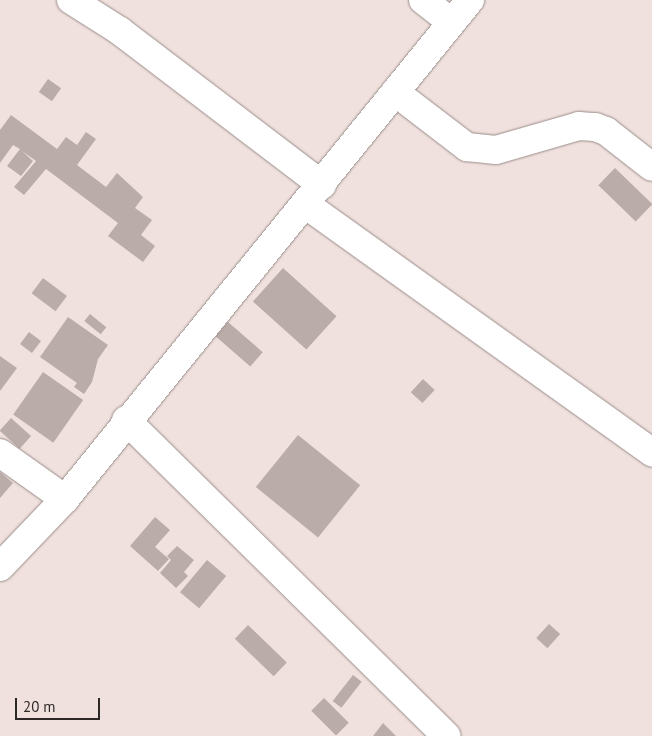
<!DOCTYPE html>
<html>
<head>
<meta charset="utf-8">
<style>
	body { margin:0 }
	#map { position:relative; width:652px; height:736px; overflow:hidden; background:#f0e1de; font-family:"PT Sans",sans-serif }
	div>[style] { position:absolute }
	.building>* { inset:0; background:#baaca9; transform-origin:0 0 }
	.roads { filter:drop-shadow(0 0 1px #9a8d8a) drop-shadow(0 0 1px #9a8d8a) }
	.street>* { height:28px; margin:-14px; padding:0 14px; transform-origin:14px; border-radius:14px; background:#fff }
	span { translate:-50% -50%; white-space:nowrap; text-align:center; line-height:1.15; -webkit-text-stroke:4px #f0e1de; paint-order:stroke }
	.scale { position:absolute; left:15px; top:698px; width:85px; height:22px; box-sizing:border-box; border:2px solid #2d2726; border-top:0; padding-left:6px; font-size:15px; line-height:18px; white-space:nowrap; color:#2d2726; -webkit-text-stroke:4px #f0e1de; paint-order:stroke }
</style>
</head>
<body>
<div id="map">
	<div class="building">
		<div style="left:48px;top:79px;width:16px;height:16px;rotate:35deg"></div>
		<div style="clip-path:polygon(11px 115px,57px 149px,66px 137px,77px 145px,86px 132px,96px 139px,77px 165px,106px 187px,117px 173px,143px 197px,135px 208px,152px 220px,141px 235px,155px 246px,143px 262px,108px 236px,118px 223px,46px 169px,24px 195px,14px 187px,36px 161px,22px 151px,33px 161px,21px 176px,7px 166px,20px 149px,13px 145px,0 163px,0 130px)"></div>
		<div style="left:615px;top:168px;width:52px;height:24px;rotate:44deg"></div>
		<div style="left:283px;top:268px;width:72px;height:45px;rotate:42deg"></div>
		<div style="left:43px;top:278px;width:30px;height:19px;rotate:37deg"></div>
		<div style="left:90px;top:314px;width:21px;height:9px;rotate:39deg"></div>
		<div style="clip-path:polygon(68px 317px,108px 345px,98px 359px,92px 382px,84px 394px,74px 387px,77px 383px,40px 357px)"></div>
		<div style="left:228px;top:322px;width:46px;height:19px;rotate:41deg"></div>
		<div style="left:29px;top:332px;width:15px;height:15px;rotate:37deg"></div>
		<div style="clip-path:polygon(0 356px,17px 368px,0 391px)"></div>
		<div style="left:43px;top:372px;width:49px;height:52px;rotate:35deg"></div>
		<div style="left:423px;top:379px;width:16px;height:18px;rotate:43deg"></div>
		<div style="left:11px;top:418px;width:27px;height:17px;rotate:42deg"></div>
		<div style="left:298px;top:435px;width:80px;height:67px;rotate:39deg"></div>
		<div style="clip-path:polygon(0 472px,13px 483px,0 498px)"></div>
		<div style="clip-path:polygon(155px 517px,170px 530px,155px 547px,169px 559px,158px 571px,130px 546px)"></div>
		<div style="clip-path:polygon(177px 546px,194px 560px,184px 572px,188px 576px,176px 588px,160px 573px,171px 560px,167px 556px)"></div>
		<div style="left:207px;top:560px;width:25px;height:42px;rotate:40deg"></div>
		<div style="left:549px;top:624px;width:15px;height:19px;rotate:42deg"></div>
		<div style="left:248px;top:625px;width:54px;height:19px;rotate:44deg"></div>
		<div style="left:353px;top:675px;width:11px;height:33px;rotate:38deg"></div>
		<div style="left:324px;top:698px;width:35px;height:18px;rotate:45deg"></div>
		<div style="clip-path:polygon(383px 723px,396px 736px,373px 736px)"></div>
	</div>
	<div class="roads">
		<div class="street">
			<div style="left:71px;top:0;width:58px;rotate:32.3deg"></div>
			<div style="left:120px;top:31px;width:254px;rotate:37.3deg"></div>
			<div style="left:423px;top:0;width:36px;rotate:38deg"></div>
			<div style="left:395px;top:92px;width:91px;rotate:37.4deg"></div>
			<div style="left:467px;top:147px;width:29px;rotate:6deg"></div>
			<div style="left:496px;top:150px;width:86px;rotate:-16.1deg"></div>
			<div style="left:579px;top:126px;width:16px;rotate:4deg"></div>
			<div style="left:595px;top:127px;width:12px;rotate:20deg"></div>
			<div style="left:606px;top:131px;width:58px;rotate:38deg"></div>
			<div style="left:305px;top:204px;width:427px;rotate:35.6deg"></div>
			<div style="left:126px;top:420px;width:450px;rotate:44.6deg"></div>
			<div style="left:0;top:453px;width:80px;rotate:35.3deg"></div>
			<div style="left:0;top:567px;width:94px;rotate:-46.3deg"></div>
			<div style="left:65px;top:499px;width:643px;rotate:-50.94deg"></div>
		</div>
	</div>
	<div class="scale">20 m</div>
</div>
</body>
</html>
